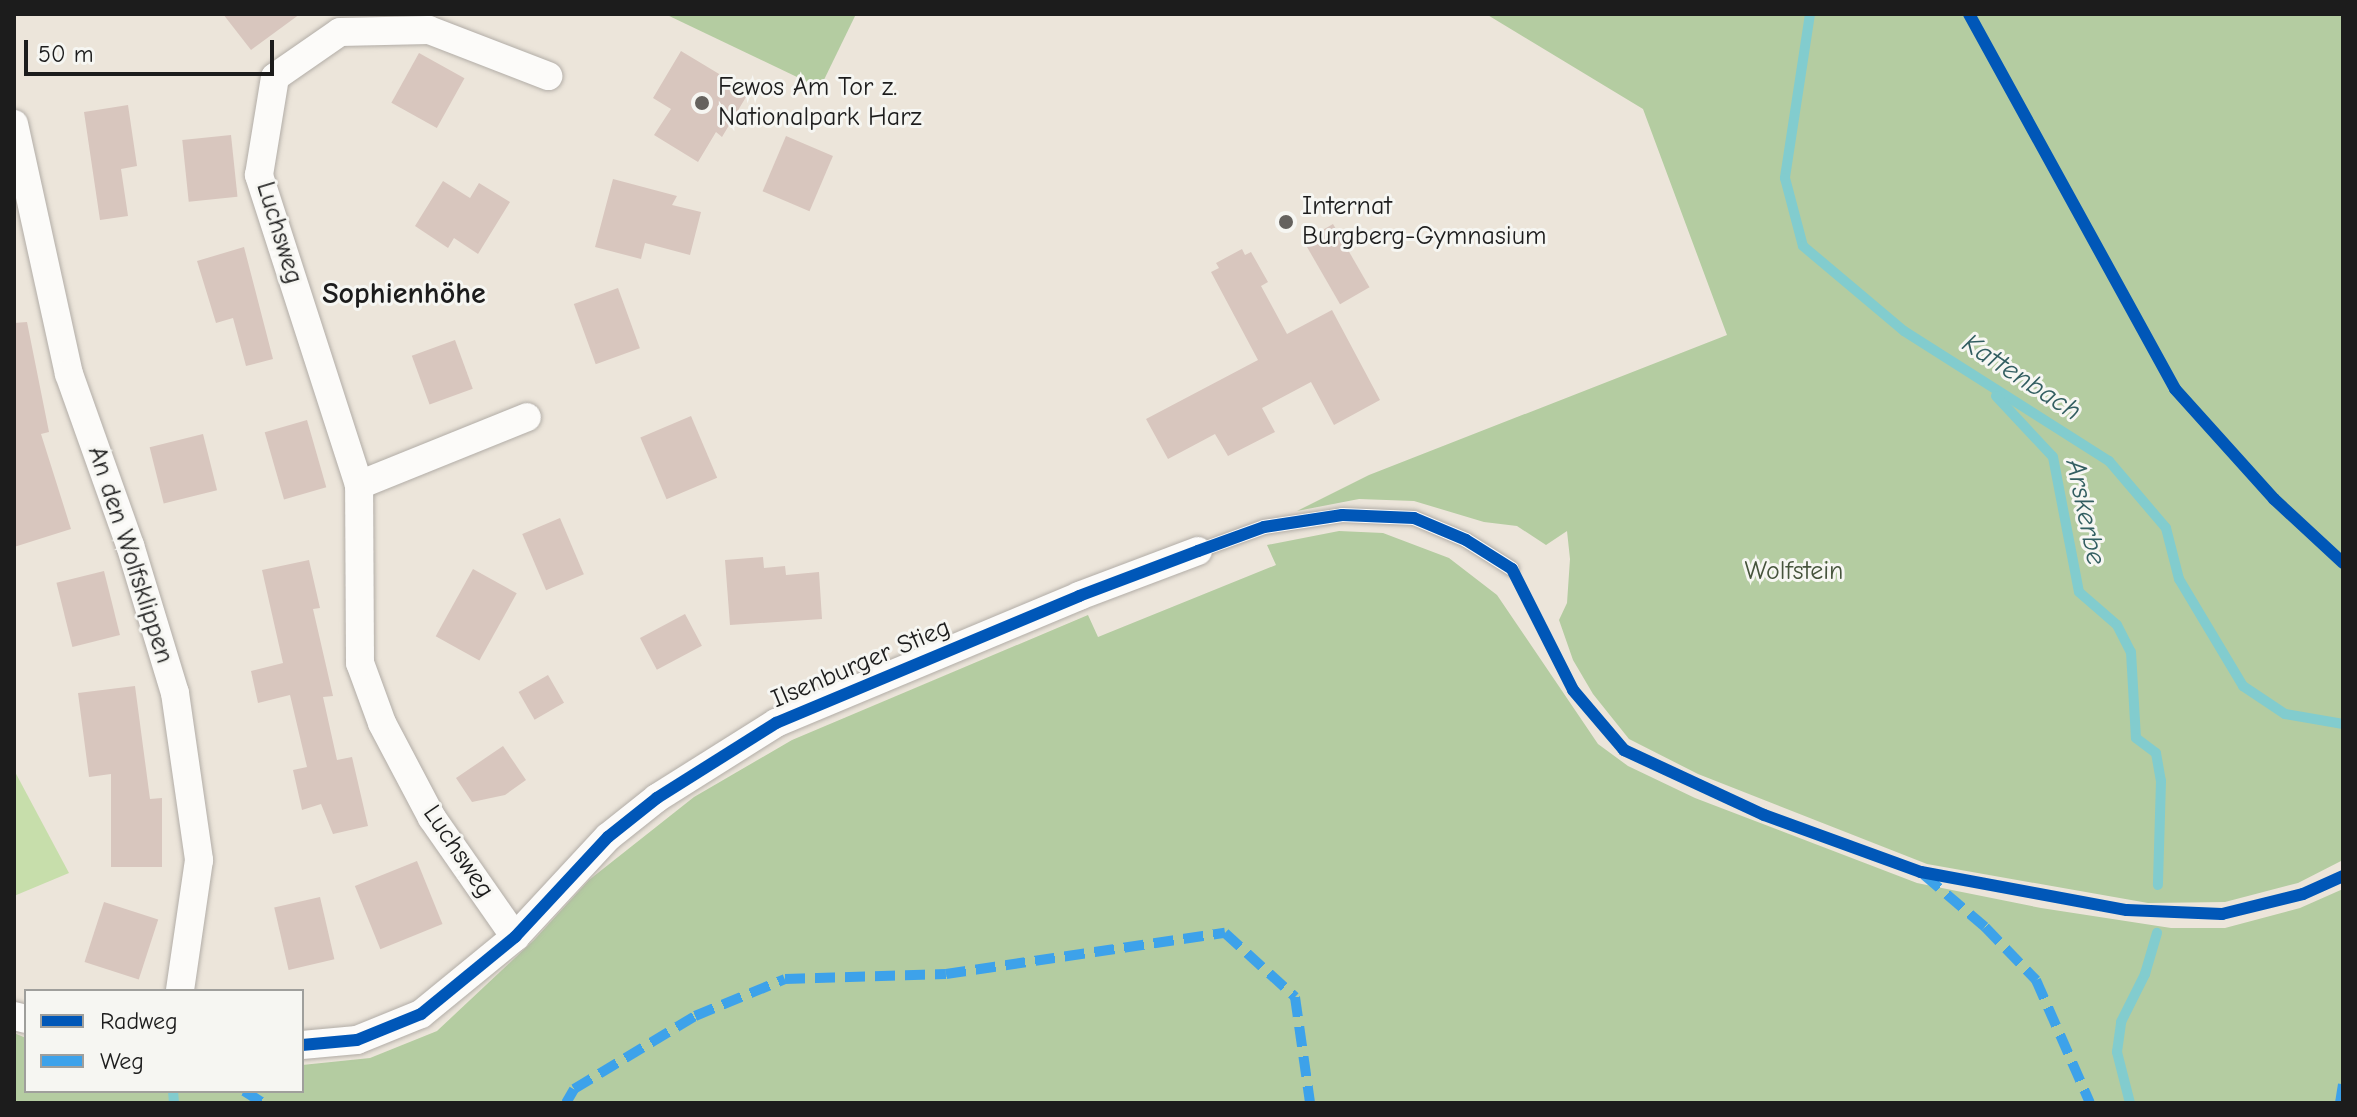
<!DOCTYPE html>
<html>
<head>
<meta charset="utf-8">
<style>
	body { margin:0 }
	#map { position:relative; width:2357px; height:1117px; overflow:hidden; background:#ece5da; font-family:"Comic Neue",sans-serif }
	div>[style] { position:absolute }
	.green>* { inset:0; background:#c7deab }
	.forest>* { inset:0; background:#b4cca1 }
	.stream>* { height:10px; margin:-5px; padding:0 5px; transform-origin:5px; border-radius:5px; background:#82ccce }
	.building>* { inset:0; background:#d8c6be; transform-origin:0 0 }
	.roads { filter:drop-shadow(0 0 2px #b2ada7) drop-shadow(0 0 2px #b2ada7) }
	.lane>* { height:14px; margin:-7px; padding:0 7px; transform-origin:7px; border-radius:7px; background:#fcfbf9 }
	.street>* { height:28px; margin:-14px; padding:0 14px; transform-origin:14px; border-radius:14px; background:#fcfbf9 }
	.quiet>* { height:10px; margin-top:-5px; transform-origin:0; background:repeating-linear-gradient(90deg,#3da2ea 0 20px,transparent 0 30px) }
	.cycleway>* { height:12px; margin:-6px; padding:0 6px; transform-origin:6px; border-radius:6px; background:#0057b8 }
	.dots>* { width:22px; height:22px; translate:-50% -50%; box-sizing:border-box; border:4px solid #f6f6f2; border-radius:50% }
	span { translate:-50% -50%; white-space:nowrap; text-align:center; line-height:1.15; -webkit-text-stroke:6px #f6f6f2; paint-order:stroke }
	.poi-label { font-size:26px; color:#1c1c1c }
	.left { translate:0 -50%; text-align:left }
	.street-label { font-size:26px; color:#1c1c1c }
	.park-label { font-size:26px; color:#46543c }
	.water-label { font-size:28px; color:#325e61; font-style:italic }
	.quarter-label { font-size:30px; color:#1c1c1c; font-weight:700 }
	.frame { position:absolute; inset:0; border:16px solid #1c1c1c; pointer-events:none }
	.legend { position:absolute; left:24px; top:989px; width:280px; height:104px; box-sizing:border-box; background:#f6f6f2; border:2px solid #9f9f9c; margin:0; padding:10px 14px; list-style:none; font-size:24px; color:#1c1c1c }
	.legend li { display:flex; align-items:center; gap:16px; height:40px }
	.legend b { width:40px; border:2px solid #9f9f9c }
	.scale { position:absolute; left:24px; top:40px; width:250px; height:36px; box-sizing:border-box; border:4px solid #1c1c1c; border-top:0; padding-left:10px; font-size:24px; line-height:28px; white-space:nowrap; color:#1c1c1c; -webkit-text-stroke:6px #f6f6f2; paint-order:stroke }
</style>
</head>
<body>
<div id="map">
	<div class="green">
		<div style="clip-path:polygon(14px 770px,69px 873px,14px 896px)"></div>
	</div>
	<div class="forest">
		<div style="clip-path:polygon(665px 14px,856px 14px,820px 88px)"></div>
		<div style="clip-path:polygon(1486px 14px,2343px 14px,2343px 860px,2298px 883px,2225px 902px,2148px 903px,1927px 864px,1698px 774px,1629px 739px,1593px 694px,1573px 660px,1559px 620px,1567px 603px,1570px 559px,1567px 531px,1546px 545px,1517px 526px,1484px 522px,1414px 501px,1359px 499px,1297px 511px,1369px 475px,1727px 335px,1643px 109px)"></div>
		<div style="clip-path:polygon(1339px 531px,1383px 533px,1449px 558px,1497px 595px,1598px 744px,1628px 766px,1695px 798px,1917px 883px,2041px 908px,2171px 928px,2225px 928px,2300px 908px,2343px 889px,2343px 1103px,14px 1103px,14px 1033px,26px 1038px,26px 1091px,302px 1091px,302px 1065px,370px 1058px,437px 1031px,534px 940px,589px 880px,694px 797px,792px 740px,1088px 615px,1098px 637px,1276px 565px,1267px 545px)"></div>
	</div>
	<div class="stream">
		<div style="left:1810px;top:14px;width:166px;rotate:98.7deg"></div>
		<div style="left:1785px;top:178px;width:70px;rotate:75.2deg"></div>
		<div style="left:1803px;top:246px;width:132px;rotate:40.1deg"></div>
		<div style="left:1904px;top:331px;width:243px;rotate:32.4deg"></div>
		<div style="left:2109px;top:461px;width:88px;rotate:49.6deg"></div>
		<div style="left:2166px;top:528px;width:53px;rotate:75.7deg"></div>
		<div style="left:2179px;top:579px;width:125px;rotate:59.1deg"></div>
		<div style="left:2243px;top:686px;width:50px;rotate:33.7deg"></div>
		<div style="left:2285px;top:714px;width:59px;rotate:9.8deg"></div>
		<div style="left:1996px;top:396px;width:83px;rotate:46.9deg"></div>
		<div style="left:2053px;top:457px;width:137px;rotate:79.1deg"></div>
		<div style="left:2079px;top:592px;width:50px;rotate:41deg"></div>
		<div style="left:2117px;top:625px;width:30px;rotate:63deg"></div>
		<div style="left:2131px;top:652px;width:86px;rotate:86.7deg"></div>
		<div style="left:2136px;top:738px;width:25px;rotate:37deg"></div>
		<div style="left:2156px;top:753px;width:28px;rotate:80deg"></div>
		<div style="left:2161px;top:781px;width:104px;rotate:91.7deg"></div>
		<div style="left:173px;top:1091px;width:12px;rotate:85deg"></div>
		<div style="left:2130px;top:1103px;width:53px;rotate:-104.3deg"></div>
		<div style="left:2117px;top:1052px;width:30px;rotate:-82deg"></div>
		<div style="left:2121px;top:1022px;width:54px;rotate:-63.4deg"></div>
		<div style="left:2145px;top:974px;width:43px;rotate:-73.7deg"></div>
	</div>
	<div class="building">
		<div style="clip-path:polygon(223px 14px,300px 14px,251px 50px)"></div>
		<div style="clip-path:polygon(681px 51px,749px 92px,722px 137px,716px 132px,698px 162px,654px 135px,671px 109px,653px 98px)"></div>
		<div style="left:419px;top:53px;width:52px;height:57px;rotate:29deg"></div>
		<div style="clip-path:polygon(128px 105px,137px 166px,121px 169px,128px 216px,100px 220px,84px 112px)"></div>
		<div style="left:231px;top:135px;width:62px;height:49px;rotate:84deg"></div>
		<div style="left:786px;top:136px;width:51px;height:60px;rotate:23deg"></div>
		<div style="clip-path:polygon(613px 179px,677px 196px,672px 205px,701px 212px,690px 255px,645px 243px,641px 259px,595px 247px)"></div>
		<div style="clip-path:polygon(443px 181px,470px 198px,479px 183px,510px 202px,478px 254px,454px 238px,448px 248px,415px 226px)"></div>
		<div style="left:1333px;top:224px;width:73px;height:34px;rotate:60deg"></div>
		<div style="clip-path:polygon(244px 247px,273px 359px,246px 366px,233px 318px,216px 323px,197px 261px)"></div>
		<div style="clip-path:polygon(1242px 249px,1245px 255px,1251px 252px,1268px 282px,1261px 286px,1287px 334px,1332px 310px,1380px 400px,1334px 425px,1311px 382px,1262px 408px,1275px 432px,1228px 456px,1215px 434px,1168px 459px,1146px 419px,1258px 360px,1211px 272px,1219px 268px,1216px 263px)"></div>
		<div style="left:618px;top:288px;width:64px;height:47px;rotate:70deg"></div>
		<div style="clip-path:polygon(27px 322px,49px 432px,41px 434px,71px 529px,14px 547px,14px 323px)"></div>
		<div style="left:455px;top:340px;width:52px;height:46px;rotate:70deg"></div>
		<div style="left:691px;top:416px;width:67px;height:55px;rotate:67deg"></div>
		<div style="left:307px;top:420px;width:70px;height:44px;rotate:74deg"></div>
		<div style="left:203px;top:434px;width:58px;height:55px;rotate:76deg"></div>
		<div style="left:560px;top:518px;width:61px;height:41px;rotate:67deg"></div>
		<div style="clip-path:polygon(763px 557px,764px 568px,785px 566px,786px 575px,819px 572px,822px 619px,730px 625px,725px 560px)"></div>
		<div style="clip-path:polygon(309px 560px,320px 608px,313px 609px,333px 696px,323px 697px,337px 760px,352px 757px,368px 826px,333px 834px,321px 804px,302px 810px,293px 770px,307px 767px,290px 695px,258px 703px,251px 671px,283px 663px,262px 570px)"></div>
		<div style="left:473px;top:569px;width:50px;height:77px;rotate:29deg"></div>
		<div style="left:104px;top:571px;width:66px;height:49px;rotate:76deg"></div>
		<div style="left:685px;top:614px;width:36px;height:51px;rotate:62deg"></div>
		<div style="left:548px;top:675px;width:32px;height:34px;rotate:60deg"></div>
		<div style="clip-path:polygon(135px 686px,150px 799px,162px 798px,162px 867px,111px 867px,111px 774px,89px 777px,78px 693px)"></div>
		<div style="clip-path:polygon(503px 746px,526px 780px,505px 795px,472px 802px,456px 778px)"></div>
		<div style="left:417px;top:861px;width:68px;height:67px;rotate:68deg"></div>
		<div style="left:320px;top:897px;width:64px;height:47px;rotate:77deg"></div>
		<div style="left:104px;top:902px;width:57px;height:63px;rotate:18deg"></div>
	</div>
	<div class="roads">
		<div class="lane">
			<div style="left:1198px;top:551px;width:70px;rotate:-20deg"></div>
			<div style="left:1264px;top:527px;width:79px;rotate:-8.7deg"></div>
			<div style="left:1342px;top:515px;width:72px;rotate:2.4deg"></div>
			<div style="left:1414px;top:518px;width:56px;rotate:22.9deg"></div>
			<div style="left:1466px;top:540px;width:54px;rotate:32.2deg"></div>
		</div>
		<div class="street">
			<div style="left:14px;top:124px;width:256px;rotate:77.6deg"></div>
			<div style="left:69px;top:374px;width:182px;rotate:70.4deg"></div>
			<div style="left:130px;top:545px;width:155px;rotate:73.1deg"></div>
			<div style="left:175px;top:693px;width:169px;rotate:81.8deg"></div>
			<div style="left:199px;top:860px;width:132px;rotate:98.3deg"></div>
			<div style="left:359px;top:485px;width:181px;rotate:-22deg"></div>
			<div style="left:515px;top:937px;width:145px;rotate:-124.9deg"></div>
			<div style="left:432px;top:818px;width:107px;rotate:-117.8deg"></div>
			<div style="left:382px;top:723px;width:64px;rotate:-110.1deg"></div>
			<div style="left:360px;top:663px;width:178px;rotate:-90.3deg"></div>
			<div style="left:359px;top:485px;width:326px;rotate:-107.9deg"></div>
			<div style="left:259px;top:175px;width:99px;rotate:-80.7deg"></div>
			<div style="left:275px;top:77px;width:79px;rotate:-34.7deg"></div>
			<div style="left:340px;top:32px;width:89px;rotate:-1.3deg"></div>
			<div style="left:429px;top:30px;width:128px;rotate:21.1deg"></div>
			<div style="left:14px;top:1016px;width:12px;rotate:14deg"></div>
			<div style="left:302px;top:1045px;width:55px;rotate:-5.2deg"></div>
			<div style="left:357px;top:1040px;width:69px;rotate:-22.1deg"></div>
			<div style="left:421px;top:1014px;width:122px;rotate:-39.3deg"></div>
			<div style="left:515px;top:937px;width:137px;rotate:-47.1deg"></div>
			<div style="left:608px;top:837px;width:63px;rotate:-38.5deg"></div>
			<div style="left:657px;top:798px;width:141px;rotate:-32.2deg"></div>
			<div style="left:776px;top:723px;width:329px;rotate:-22.7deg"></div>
			<div style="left:1079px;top:596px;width:127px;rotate:-20.7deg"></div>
		</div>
	</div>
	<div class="quiet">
		<div style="left:1924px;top:875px;width:80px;rotate:40.4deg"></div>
		<div style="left:1985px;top:927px;width:74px;rotate:46.1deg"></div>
		<div style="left:2036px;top:980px;width:134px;rotate:66.3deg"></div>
		<div style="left:244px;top:1091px;width:22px;rotate:32deg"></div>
		<div style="left:566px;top:1103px;width:16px;rotate:-60deg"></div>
		<div style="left:574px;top:1089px;width:141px;rotate:-31.1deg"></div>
		<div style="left:695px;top:1016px;width:97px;rotate:-22.3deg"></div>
		<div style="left:785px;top:979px;width:161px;rotate:-1.8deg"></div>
		<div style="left:946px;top:974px;width:282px;rotate:-8.4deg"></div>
		<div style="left:1225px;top:933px;width:95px;rotate:42.4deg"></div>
		<div style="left:1295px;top:997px;width:107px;rotate:81.9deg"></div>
		<div style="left:2340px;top:1103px;width:19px;rotate:-81deg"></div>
	</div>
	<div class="cycleway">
		<div style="left:1969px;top:14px;width:428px;rotate:61.2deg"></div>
		<div style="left:2175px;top:389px;width:148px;rotate:48deg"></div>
		<div style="left:2274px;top:499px;width:94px;rotate:42.8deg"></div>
		<div style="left:302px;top:1045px;width:55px;rotate:-5.2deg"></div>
		<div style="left:357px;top:1040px;width:69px;rotate:-22.1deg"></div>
		<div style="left:421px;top:1014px;width:122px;rotate:-39.3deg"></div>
		<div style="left:515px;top:937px;width:137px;rotate:-47.1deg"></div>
		<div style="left:608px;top:837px;width:63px;rotate:-38.5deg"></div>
		<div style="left:657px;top:798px;width:141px;rotate:-32.2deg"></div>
		<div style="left:776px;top:723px;width:329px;rotate:-22.7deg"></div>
		<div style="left:1079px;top:596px;width:127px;rotate:-20.7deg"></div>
		<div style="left:1198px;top:551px;width:70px;rotate:-20deg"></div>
		<div style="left:1264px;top:527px;width:79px;rotate:-8.7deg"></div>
		<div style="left:1342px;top:515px;width:72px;rotate:2.4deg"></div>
		<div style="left:1414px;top:518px;width:56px;rotate:22.9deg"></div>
		<div style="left:1466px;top:540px;width:54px;rotate:32.2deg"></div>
		<div style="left:1512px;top:569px;width:136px;rotate:63.2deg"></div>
		<div style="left:1573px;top:690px;width:79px;rotate:49.6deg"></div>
		<div style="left:1624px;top:750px;width:154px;rotate:24.9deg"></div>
		<div style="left:1764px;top:815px;width:167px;rotate:20deg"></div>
		<div style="left:1921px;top:872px;width:209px;rotate:10.5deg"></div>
		<div style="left:2127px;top:910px;width:95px;rotate:2.4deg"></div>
		<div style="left:2222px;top:914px;width:83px;rotate:-13.9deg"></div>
		<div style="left:2303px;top:894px;width:44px;rotate:-24.2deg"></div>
	</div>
	<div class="dots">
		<div style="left:702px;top:103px;background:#65625e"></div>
		<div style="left:1286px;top:222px;background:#65625e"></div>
	</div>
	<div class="poi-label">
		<span class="left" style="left:718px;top:103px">Fewos Am Tor z.<br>Nationalpark Harz</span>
		<span class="left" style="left:1302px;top:222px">Internat<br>Burgberg-Gymnasium</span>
	</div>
	<div class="street-label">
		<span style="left:279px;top:233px;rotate:73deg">Luchsweg</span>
		<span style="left:130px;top:555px;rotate:72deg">An den Wolfsklippen</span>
		<span style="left:861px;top:664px;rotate:-23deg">Ilsenburger Stieg</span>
		<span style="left:458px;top:852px;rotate:56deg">Luchsweg</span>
	</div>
	<div class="park-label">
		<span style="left:1794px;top:572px">Wolfstein</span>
	</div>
	<div class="water-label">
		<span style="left:2022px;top:377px;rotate:33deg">Kattenbach</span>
		<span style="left:2086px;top:512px;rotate:78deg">Arskerbe</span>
	</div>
	<div class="quarter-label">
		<span style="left:404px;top:294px">Sophienhöhe</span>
	</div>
	<div class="frame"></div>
	<ul class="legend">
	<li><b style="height:10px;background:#0057b8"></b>Radweg</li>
	<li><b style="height:10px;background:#3da2ea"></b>Weg</li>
	</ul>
	<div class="scale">50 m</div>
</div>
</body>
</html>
